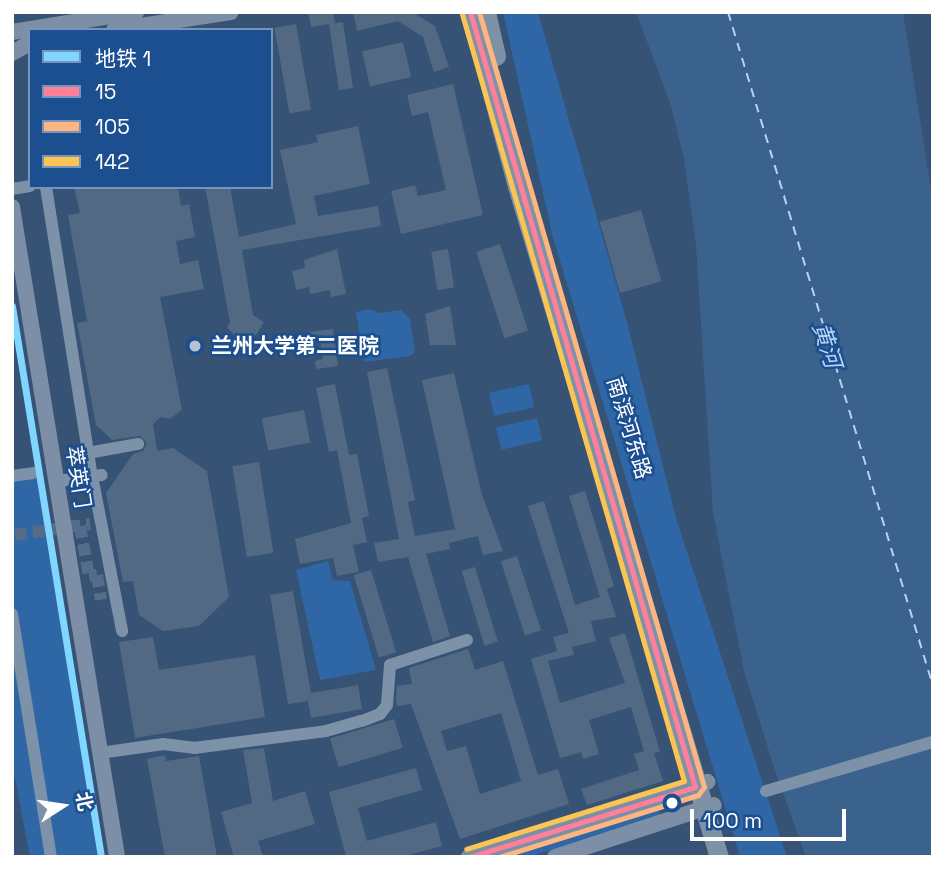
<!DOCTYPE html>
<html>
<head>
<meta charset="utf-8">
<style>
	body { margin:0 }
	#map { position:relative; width:945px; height:869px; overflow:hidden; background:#365274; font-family:"Space Grotesk","Noto Sans SC",sans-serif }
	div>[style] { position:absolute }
	.green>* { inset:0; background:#2f66a5; transform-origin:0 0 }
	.water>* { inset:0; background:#3b618d }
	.ferry>* { height:2px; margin-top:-1px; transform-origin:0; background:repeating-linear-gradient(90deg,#b5d3f5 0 9px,transparent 0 16px) }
	.building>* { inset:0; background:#526984; transform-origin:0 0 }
	.minor-tunnel>* { height:12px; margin-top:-6px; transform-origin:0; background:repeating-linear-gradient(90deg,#546c89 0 12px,transparent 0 18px) }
	.minor>* { height:12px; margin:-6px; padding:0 6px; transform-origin:6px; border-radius:6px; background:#7d92a8 }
	.major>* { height:16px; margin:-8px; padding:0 8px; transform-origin:8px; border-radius:8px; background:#7d8ea7 }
	.highway>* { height:19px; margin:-9.5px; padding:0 9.5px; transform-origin:9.5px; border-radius:9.5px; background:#7e92a7 }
	.bus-1>* { height:5px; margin:-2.5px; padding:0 2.5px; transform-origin:2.5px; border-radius:2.5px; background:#ff8098 }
	.bus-2>* { height:5px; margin:-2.5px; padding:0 2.5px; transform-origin:2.5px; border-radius:2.5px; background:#ffb580 }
	.bus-3>* { height:5px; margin:-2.5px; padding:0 2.5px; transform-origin:2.5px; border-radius:2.5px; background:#fcc553 }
	.metro-1>* { height:7px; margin:-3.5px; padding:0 3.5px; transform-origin:3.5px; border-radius:3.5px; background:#80d6ff }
	.dots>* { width:19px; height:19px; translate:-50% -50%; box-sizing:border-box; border:4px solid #1b4f8f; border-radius:50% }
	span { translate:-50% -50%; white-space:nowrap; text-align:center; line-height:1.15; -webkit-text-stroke:5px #1b4f8f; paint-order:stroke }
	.poi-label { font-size:21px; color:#fff; font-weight:700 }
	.left { translate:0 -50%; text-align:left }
	.street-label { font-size:21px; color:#fff }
	.water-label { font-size:23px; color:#b5d3f5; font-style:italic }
	.frame { position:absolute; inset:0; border:14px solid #fff; pointer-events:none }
	.legend { position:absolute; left:28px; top:28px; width:245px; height:161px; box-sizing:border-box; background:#1b4f8f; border:2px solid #7695bc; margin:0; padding:9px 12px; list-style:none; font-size:21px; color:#fff }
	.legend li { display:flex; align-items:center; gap:14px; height:35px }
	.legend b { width:35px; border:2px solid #7695bc }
	.north { position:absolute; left:28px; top:771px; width:70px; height:70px; -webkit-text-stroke:5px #1b4f8f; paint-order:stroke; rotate:78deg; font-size:19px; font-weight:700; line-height:28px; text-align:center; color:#fff }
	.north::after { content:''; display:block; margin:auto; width:24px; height:32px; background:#fff; clip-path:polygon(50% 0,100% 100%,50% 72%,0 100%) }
	.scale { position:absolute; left:690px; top:809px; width:156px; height:32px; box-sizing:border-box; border:4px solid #fff; border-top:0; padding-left:9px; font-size:21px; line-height:24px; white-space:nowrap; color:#fff; -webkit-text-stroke:5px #1b4f8f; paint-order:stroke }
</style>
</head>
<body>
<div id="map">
	<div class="green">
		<div style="clip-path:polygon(503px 12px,538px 12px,625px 315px,676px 518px,787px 857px,740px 857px,552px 234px)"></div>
		<div style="clip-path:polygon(370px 309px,379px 313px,401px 310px,410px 319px,415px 352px,411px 356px,364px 362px,356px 312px)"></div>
		<div style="left:529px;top:384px;width:24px;height:41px;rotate:78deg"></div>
		<div style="left:537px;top:418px;width:23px;height:42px;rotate:77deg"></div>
		<div style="clip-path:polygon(40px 467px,104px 857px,30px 857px,12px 762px,12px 472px)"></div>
		<div style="clip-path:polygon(328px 561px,333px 580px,350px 581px,376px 670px,320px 680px,296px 570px)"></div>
		<div style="clip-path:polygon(658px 807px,661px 817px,528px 857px,490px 857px)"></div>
	</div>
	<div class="water">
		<div style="clip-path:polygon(636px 12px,903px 12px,933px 202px,933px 857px,806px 857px,775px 771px,744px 671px,713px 513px,696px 246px,684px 159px,671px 106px)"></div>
	</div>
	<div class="ferry">
		<div style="left:728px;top:12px;width:704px;rotate:73.08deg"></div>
	</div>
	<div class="building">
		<div style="clip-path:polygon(308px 12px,333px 12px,335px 23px,343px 22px,353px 88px,339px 90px,329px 24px,311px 27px)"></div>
		<div style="clip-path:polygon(353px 12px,412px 12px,435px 26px,449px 67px,434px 72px,423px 37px,398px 21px,357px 31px)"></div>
		<div style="left:296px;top:24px;width:87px;height:22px;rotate:80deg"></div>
		<div style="left:403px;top:42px;width:36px;height:42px;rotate:77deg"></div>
		<div style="clip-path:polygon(453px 84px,483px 215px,401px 234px,391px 191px,415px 185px,418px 196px,446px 190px,428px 112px,412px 116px,407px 95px)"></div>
		<div style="clip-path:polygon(358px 126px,370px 184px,314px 196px,318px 216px,378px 206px,381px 226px,242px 250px,253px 315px,264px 322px,256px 335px,237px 338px,227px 327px,230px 322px,205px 187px,230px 187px,239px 237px,296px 224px,280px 150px,318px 142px,316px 135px)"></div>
		<div style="clip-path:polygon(74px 187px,178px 187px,181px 206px,189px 204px,195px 237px,176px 241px,180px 264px,198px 260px,204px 289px,160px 297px,182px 410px,170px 419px,161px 417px,153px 424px,157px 451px,173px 448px,207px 471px,229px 597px,199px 626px,163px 631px,139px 615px,133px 581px,123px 582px,106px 493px,133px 454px,143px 451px,147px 443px,140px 436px,112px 440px,96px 425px,77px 323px,87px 321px,68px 215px,80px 213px)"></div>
		<div style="left:641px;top:210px;width:74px;height:43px;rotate:74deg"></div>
		<div style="left:500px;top:244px;width:91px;height:25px;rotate:72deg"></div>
		<div style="clip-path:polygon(337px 249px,346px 294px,331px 297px,330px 290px,310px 294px,309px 287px,296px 290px,292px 271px,305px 268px,304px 260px)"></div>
		<div style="left:448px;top:249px;width:39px;height:17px;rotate:81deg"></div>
		<div style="clip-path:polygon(450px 306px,456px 345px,430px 345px,425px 314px)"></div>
		<div style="clip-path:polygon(333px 329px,338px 366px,316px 369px,315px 361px,323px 359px,320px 340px,311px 341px,310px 332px)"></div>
		<div style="clip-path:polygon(387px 368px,415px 500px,408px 502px,415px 536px,455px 529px,422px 380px,454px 373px,482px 495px,503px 551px,483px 555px,478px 536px,449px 543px,450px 549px,426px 554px,450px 636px,433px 642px,408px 557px,378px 562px,374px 543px,399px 539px,367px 372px)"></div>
		<div style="clip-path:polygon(335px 384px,349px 455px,357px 454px,369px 516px,362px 518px,367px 542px,353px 545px,359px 572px,337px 576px,333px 558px,300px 564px,295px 539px,351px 523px,337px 450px,329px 452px,316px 388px)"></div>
		<div style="left:304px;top:410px;width:33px;height:43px;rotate:79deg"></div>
		<div style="left:259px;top:462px;width:92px;height:27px;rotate:81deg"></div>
		<div style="clip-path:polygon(585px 491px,614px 586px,607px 589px,616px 617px,591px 621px,596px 641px,572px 647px,574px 655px,548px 661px,560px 703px,625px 683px,609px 638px,625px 633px,660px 752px,654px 753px,663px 781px,587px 805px,581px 789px,639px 770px,634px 754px,644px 751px,631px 707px,589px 720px,599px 754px,583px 759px,581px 752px,560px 758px,531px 659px,557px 651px,553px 637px,569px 633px,528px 506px,544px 501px,575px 605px,600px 597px,569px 496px)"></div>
		<div style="left:517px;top:556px;width:78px;height:17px;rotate:72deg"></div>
		<div style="left:475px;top:567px;width:78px;height:14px;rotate:73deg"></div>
		<div style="left:371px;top:570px;width:86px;height:18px;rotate:73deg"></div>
		<div style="clip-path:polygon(293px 591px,311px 693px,358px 685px,362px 709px,311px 718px,308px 701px,288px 704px,270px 595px)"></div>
		<div style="clip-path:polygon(153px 637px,159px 670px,255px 655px,265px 717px,135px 738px,119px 642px)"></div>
		<div style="clip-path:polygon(evenodd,468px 649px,475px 670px,503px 661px,538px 775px,558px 769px,569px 804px,460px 839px,411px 704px,397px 706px,396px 701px,397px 686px,412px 684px,409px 668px,468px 649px,501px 713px,521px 781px,480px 794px,466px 746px,447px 751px,441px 731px,501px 713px)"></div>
		<div style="left:394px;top:719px;width:30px;height:67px;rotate:73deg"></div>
		<div style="clip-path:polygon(264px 748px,273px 801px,305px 791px,315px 824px,258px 841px,263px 857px,234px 857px,221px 812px,252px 803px,243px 750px)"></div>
		<div style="clip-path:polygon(165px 755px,166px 761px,199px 756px,217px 857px,165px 857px,147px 759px)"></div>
		<div style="clip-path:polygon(416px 768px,422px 790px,358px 808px,367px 841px,436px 822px,442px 846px,401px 857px,346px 857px,329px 792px)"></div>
	</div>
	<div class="minor-tunnel">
		<div style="left:80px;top:526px;width:51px;rotate:79.8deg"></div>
		<div style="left:89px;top:576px;width:8px;rotate:-7deg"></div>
		<div style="left:97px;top:575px;width:25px;rotate:81deg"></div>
		<div style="left:15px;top:535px;width:76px;rotate:-8.3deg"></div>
	</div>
	<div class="minor">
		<div style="left:46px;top:187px;width:293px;rotate:81deg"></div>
		<div style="left:92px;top:476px;width:158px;rotate:79deg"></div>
		<div style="left:12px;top:189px;width:18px;rotate:-9deg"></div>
		<div style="left:88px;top:453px;width:51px;rotate:-10.2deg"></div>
		<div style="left:12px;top:476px;width:21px;rotate:-8deg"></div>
		<div style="left:58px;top:481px;width:44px;rotate:-7.8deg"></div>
		<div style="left:12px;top:614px;width:246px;rotate:80.9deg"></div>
		<div style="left:100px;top:753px;width:64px;rotate:-8.1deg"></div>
		<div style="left:163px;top:744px;width:31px;rotate:7deg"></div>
		<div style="left:194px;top:748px;width:133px;rotate:-7.3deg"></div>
		<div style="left:326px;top:731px;width:37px;rotate:-16deg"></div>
		<div style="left:362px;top:721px;width:19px;rotate:-21deg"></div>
		<div style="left:380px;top:714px;width:11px;rotate:-52deg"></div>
		<div style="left:387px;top:705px;width:40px;rotate:-85.7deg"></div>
		<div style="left:390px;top:665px;width:81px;rotate:-18deg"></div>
		<div style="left:766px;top:791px;width:174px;rotate:-16.4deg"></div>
	</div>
	<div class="major">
		<div style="left:114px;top:30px;width:118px;rotate:-8.7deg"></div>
		<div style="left:12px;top:32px;width:126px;rotate:-9.2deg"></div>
		<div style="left:12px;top:53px;width:21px;rotate:-29deg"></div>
		<div style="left:12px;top:207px;width:658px;rotate:80.82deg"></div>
		<div style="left:469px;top:857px;width:250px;rotate:-17.5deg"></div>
		<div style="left:555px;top:857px;width:167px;rotate:-18.1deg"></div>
	</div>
	<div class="highway">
		<div style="left:470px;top:12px;width:180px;rotate:74.9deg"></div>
		<div style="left:517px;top:186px;width:701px;rotate:73.25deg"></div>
		<div style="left:486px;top:12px;width:45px;rotate:77.2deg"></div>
	</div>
	<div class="bus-1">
		<div style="left:470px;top:857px;width:236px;rotate:-17.3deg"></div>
		<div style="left:695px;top:787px;width:807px;rotate:-106.19deg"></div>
	</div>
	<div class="bus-2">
		<div style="left:479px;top:12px;width:807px;rotate:73.81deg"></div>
		<div style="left:704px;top:787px;width:10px;rotate:127deg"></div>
		<div style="left:698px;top:795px;width:208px;rotate:162.7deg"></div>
	</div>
	<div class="bus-3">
		<div style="left:462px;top:14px;width:798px;rotate:73.86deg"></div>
		<div style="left:684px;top:781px;width:228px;rotate:162.7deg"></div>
	</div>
	<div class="metro-1">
		<div style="left:12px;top:306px;width:558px;rotate:80.82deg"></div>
	</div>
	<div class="dots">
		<div style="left:195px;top:346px;background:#b9c2ce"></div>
		<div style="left:672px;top:803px;background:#fff"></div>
	</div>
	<div class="poi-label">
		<span class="left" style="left:211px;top:346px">兰州大学第二医院</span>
	</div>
	<div class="street-label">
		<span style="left:629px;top:428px;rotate:73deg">南滨河东路</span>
		<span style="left:78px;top:477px;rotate:81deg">萃英门</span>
	</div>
	<div class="water-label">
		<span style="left:827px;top:345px;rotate:72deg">黄河</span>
	</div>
	<div class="frame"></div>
	<ul class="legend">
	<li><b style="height:9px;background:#80d6ff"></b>地铁 1</li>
	<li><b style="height:9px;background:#ff8098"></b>15</li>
	<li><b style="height:9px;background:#ffb580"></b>105</li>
	<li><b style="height:9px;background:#fcc553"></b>142</li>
	</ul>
	<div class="north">北</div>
	<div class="scale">100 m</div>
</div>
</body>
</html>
